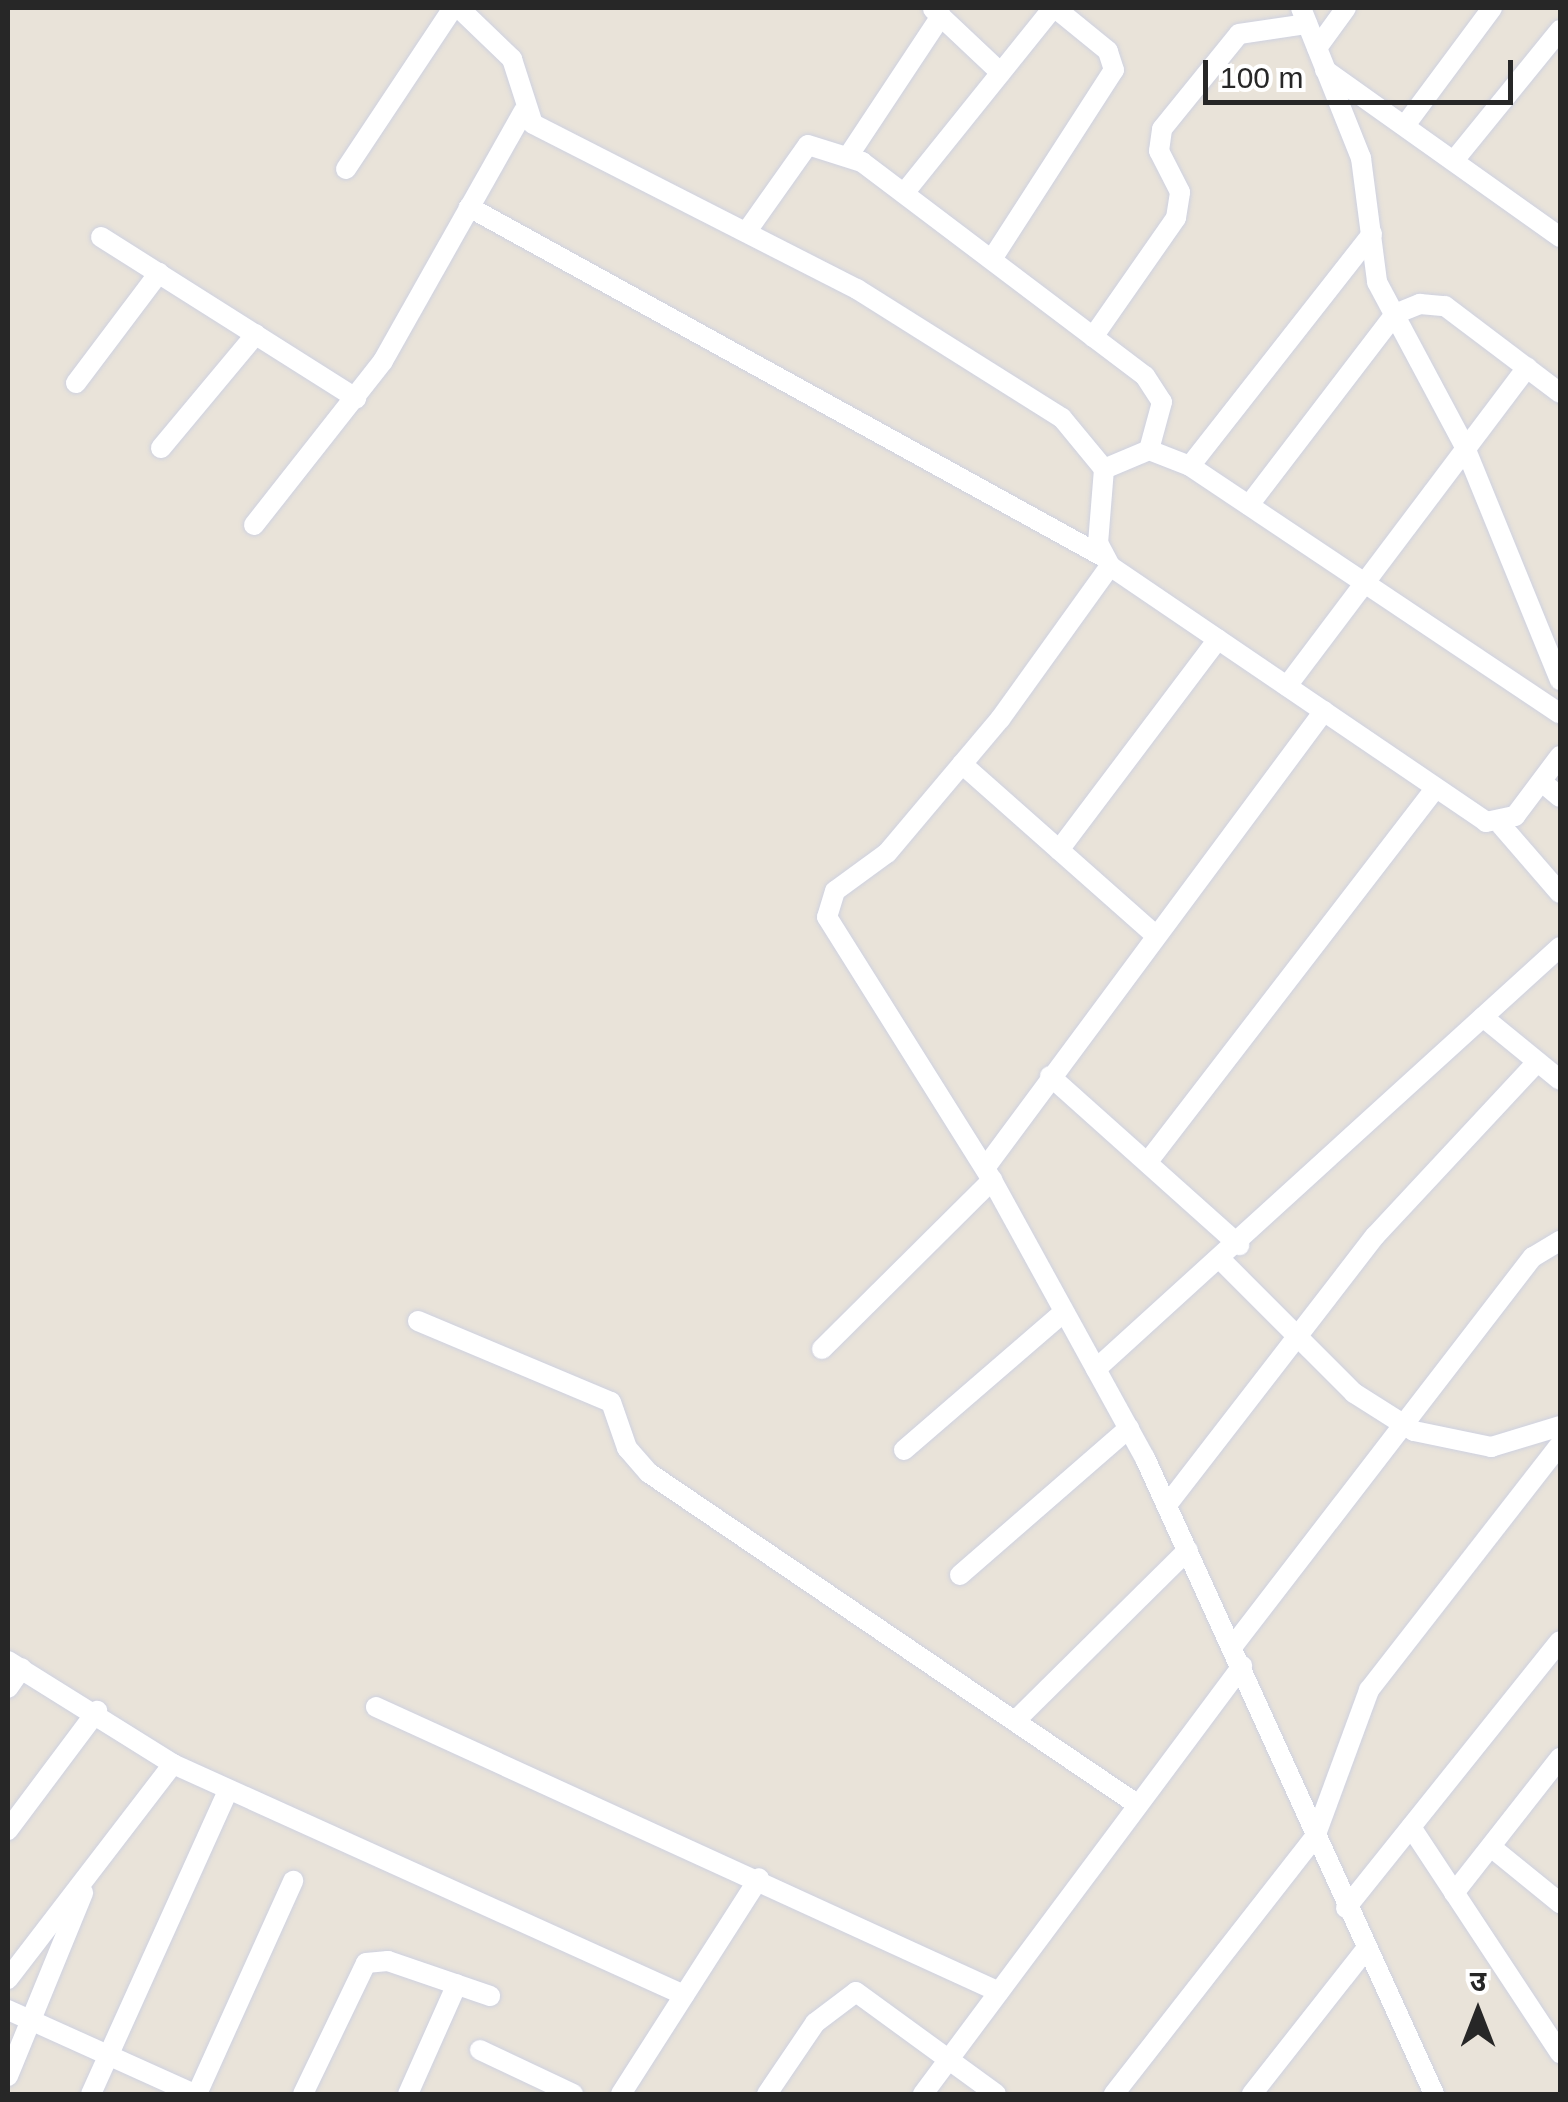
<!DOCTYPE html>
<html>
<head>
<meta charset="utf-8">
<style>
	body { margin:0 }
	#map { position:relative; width:1568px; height:2102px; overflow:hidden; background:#e9e3d9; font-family:Helvetica,"Noto Sans Devanagari",sans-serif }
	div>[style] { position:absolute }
	.roads { filter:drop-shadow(0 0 2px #ced1e0) drop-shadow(0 0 2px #ced1e0) }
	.minor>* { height:20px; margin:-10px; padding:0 10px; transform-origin:10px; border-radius:10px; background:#fff }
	span { translate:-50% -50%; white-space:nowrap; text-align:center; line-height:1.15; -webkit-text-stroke:10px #fff; paint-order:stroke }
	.frame { position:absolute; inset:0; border:10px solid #272727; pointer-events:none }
	.north { position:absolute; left:1428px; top:1962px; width:100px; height:100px; -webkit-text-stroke:8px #fff; paint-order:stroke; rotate:0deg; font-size:28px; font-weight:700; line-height:40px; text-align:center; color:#272727 }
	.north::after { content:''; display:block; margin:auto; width:35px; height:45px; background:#272727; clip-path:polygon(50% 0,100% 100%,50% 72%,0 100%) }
	.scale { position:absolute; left:1203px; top:60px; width:310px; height:45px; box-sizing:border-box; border:5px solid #272727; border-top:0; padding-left:12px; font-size:30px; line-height:35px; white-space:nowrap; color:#272727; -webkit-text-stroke:8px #fff; paint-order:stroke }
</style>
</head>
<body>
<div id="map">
	<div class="roads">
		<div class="minor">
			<div style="left:459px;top:8px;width:74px;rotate:43.9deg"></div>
			<div style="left:512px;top:59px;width:68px;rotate:72.1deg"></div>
			<div style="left:533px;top:124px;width:364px;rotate:27deg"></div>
			<div style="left:857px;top:289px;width:242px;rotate:32.2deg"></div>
			<div style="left:1062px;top:418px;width:66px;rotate:50.5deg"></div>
			<div style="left:1104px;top:469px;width:74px;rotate:94.6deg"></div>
			<div style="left:1098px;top:543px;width:26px;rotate:62deg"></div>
			<div style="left:1110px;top:566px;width:455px;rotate:34.2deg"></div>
			<div style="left:1486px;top:822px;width:30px;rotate:-12deg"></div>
			<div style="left:1515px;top:816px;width:75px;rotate:-53.1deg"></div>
			<div style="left:1301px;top:8px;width:162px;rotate:68.2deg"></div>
			<div style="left:1361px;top:158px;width:125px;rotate:82.6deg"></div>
			<div style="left:1377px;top:282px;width:185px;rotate:61.9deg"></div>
			<div style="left:1464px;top:445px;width:254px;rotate:67.8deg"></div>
			<div style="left:933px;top:9px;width:93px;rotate:43.3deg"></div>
			<div style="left:1317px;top:48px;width:49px;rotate:-54.1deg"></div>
			<div style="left:1325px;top:70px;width:288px;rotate:35.4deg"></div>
			<div style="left:1406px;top:124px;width:144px;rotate:-53.4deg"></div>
			<div style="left:849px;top:155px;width:167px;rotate:-56.5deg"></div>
			<div style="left:1456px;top:158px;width:165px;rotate:-50.9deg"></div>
			<div style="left:346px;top:169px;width:193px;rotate:-56.4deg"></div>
			<div style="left:905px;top:192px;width:236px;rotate:-51.2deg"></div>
			<div style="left:469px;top:207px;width:723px;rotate:28.87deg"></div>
			<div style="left:747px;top:231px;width:105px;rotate:-54.7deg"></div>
			<div style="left:808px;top:145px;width:57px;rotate:17.5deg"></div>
			<div style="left:862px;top:162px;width:355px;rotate:37.1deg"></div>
			<div style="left:1145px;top:376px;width:31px;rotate:57deg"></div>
			<div style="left:1162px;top:402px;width:50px;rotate:105.2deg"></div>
			<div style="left:101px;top:237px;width:302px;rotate:32.3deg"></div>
			<div style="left:992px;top:259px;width:225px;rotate:-57.2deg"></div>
			<div style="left:1114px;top:70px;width:20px;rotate:-108deg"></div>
			<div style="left:1108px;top:51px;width:68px;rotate:-140.9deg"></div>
			<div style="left:1093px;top:337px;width:145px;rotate:-55.1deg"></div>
			<div style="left:1176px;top:218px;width:26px;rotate:-81deg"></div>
			<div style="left:1180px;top:192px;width:46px;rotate:-117.1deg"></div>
			<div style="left:1159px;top:151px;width:22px;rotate:-82deg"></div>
			<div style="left:1162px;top:129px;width:122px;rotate:-51deg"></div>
			<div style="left:1239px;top:34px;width:69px;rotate:-8.4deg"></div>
			<div style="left:76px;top:383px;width:138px;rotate:-53deg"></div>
			<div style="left:161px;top:448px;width:148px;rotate:-50.2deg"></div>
			<div style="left:1190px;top:466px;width:295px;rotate:-51.9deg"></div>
			<div style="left:1104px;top:469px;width:49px;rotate:-22.9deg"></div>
			<div style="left:1149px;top:450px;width:44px;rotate:21.3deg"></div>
			<div style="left:1190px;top:466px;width:445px;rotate:33.8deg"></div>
			<div style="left:1249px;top:505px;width:240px;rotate:-52.6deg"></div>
			<div style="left:1395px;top:314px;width:27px;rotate:-22deg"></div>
			<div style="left:1420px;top:304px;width:25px;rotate:5deg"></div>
			<div style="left:1445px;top:306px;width:144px;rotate:37.1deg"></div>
			<div style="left:254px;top:525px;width:209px;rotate:-51.8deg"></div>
			<div style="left:383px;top:361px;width:287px;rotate:-60.6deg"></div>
			<div style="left:1110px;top:566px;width:188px;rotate:125.7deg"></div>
			<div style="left:1000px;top:719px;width:175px;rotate:130.1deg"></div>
			<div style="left:887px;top:853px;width:64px;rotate:143.8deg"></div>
			<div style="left:835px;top:891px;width:27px;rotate:107deg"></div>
			<div style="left:827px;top:917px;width:310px;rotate:57.9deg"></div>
			<div style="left:992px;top:1180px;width:317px;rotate:61.2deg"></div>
			<div style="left:1145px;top:1458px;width:699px;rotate:65.56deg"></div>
			<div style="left:1287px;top:686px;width:399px;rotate:-53deg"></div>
			<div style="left:962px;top:764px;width:258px;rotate:41.5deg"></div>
			<div style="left:1542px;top:782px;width:23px;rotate:40deg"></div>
			<div style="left:1501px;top:825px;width:90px;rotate:49.1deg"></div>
			<div style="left:1059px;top:850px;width:264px;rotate:-53deg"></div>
			<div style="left:1483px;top:1017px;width:99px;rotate:39.3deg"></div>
			<div style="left:1050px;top:1076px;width:254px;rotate:41.8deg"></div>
			<div style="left:1150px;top:1159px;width:468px;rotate:-52.4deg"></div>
			<div style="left:985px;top:1168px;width:569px;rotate:-53.43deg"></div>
			<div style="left:1221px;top:1260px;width:188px;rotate:45deg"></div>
			<div style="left:1354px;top:1393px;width:71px;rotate:32.3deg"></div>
			<div style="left:1414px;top:1431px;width:79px;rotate:11.7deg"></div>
			<div style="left:1491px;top:1447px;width:72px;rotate:-16.9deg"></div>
			<div style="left:418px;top:1321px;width:209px;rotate:22.8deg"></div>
			<div style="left:611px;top:1402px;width:49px;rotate:70.8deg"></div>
			<div style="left:627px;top:1448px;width:33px;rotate:49deg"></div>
			<div style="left:649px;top:1473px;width:591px;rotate:34.17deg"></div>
			<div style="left:822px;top:1349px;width:240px;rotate:-44.8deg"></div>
			<div style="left:1096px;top:1369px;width:627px;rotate:-42.29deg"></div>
			<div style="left:904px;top:1450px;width:211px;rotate:-40.8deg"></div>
			<div style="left:1167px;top:1505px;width:340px;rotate:-52.3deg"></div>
			<div style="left:1375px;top:1236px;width:238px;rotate:-47deg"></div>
			<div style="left:960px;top:1575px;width:224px;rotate:-41deg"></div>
			<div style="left:1233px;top:1646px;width:491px;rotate:-52.4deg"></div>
			<div style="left:1533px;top:1257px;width:31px;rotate:-31deg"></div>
			<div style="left:8px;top:1661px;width:195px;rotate:32deg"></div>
			<div style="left:173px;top:1764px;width:561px;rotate:24.33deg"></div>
			<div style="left:8px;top:1688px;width:24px;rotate:-55deg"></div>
			<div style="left:376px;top:1707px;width:685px;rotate:24.58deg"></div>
			<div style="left:1015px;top:1721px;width:243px;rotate:-44.7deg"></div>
			<div style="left:1411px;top:1827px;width:271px;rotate:56.6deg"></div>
			<div style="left:8px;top:1830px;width:149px;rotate:-53.2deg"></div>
			<div style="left:1491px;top:1847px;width:89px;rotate:39.1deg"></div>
			<div style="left:1454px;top:1893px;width:172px;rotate:-51.9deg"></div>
			<div style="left:1346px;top:1908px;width:342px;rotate:-51.3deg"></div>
			<div style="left:8px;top:1979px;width:271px;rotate:-52.5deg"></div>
			<div style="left:8px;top:2010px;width:204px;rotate:24.3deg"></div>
			<div style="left:480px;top:2050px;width:103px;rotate:25.3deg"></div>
			<div style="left:8px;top:2076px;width:198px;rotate:-67.7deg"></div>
			<div style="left:91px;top:2094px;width:333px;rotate:-65.7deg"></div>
			<div style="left:197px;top:2094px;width:234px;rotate:-65.7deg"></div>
			<div style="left:303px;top:2094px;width:145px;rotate:-64.3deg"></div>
			<div style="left:366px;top:1963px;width:22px;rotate:-5deg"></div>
			<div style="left:388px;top:1961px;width:108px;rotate:18.9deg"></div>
			<div style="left:408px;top:2094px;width:120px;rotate:-66deg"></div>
			<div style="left:621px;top:2094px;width:256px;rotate:-57.4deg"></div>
			<div style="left:767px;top:2094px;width:86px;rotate:-55.9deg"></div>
			<div style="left:815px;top:2023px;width:51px;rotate:-37.1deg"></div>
			<div style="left:856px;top:1992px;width:173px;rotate:36.1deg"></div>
			<div style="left:923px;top:2094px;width:534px;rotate:-53.3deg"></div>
			<div style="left:1114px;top:2094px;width:326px;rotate:-52deg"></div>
			<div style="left:1315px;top:1837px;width:157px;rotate:-69.8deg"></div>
			<div style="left:1369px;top:1690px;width:311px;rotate:-52.1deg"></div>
			<div style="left:1252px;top:2094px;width:184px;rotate:-51.8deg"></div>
		</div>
	</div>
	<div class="frame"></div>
	<div class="north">उ</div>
	<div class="scale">100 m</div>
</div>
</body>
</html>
